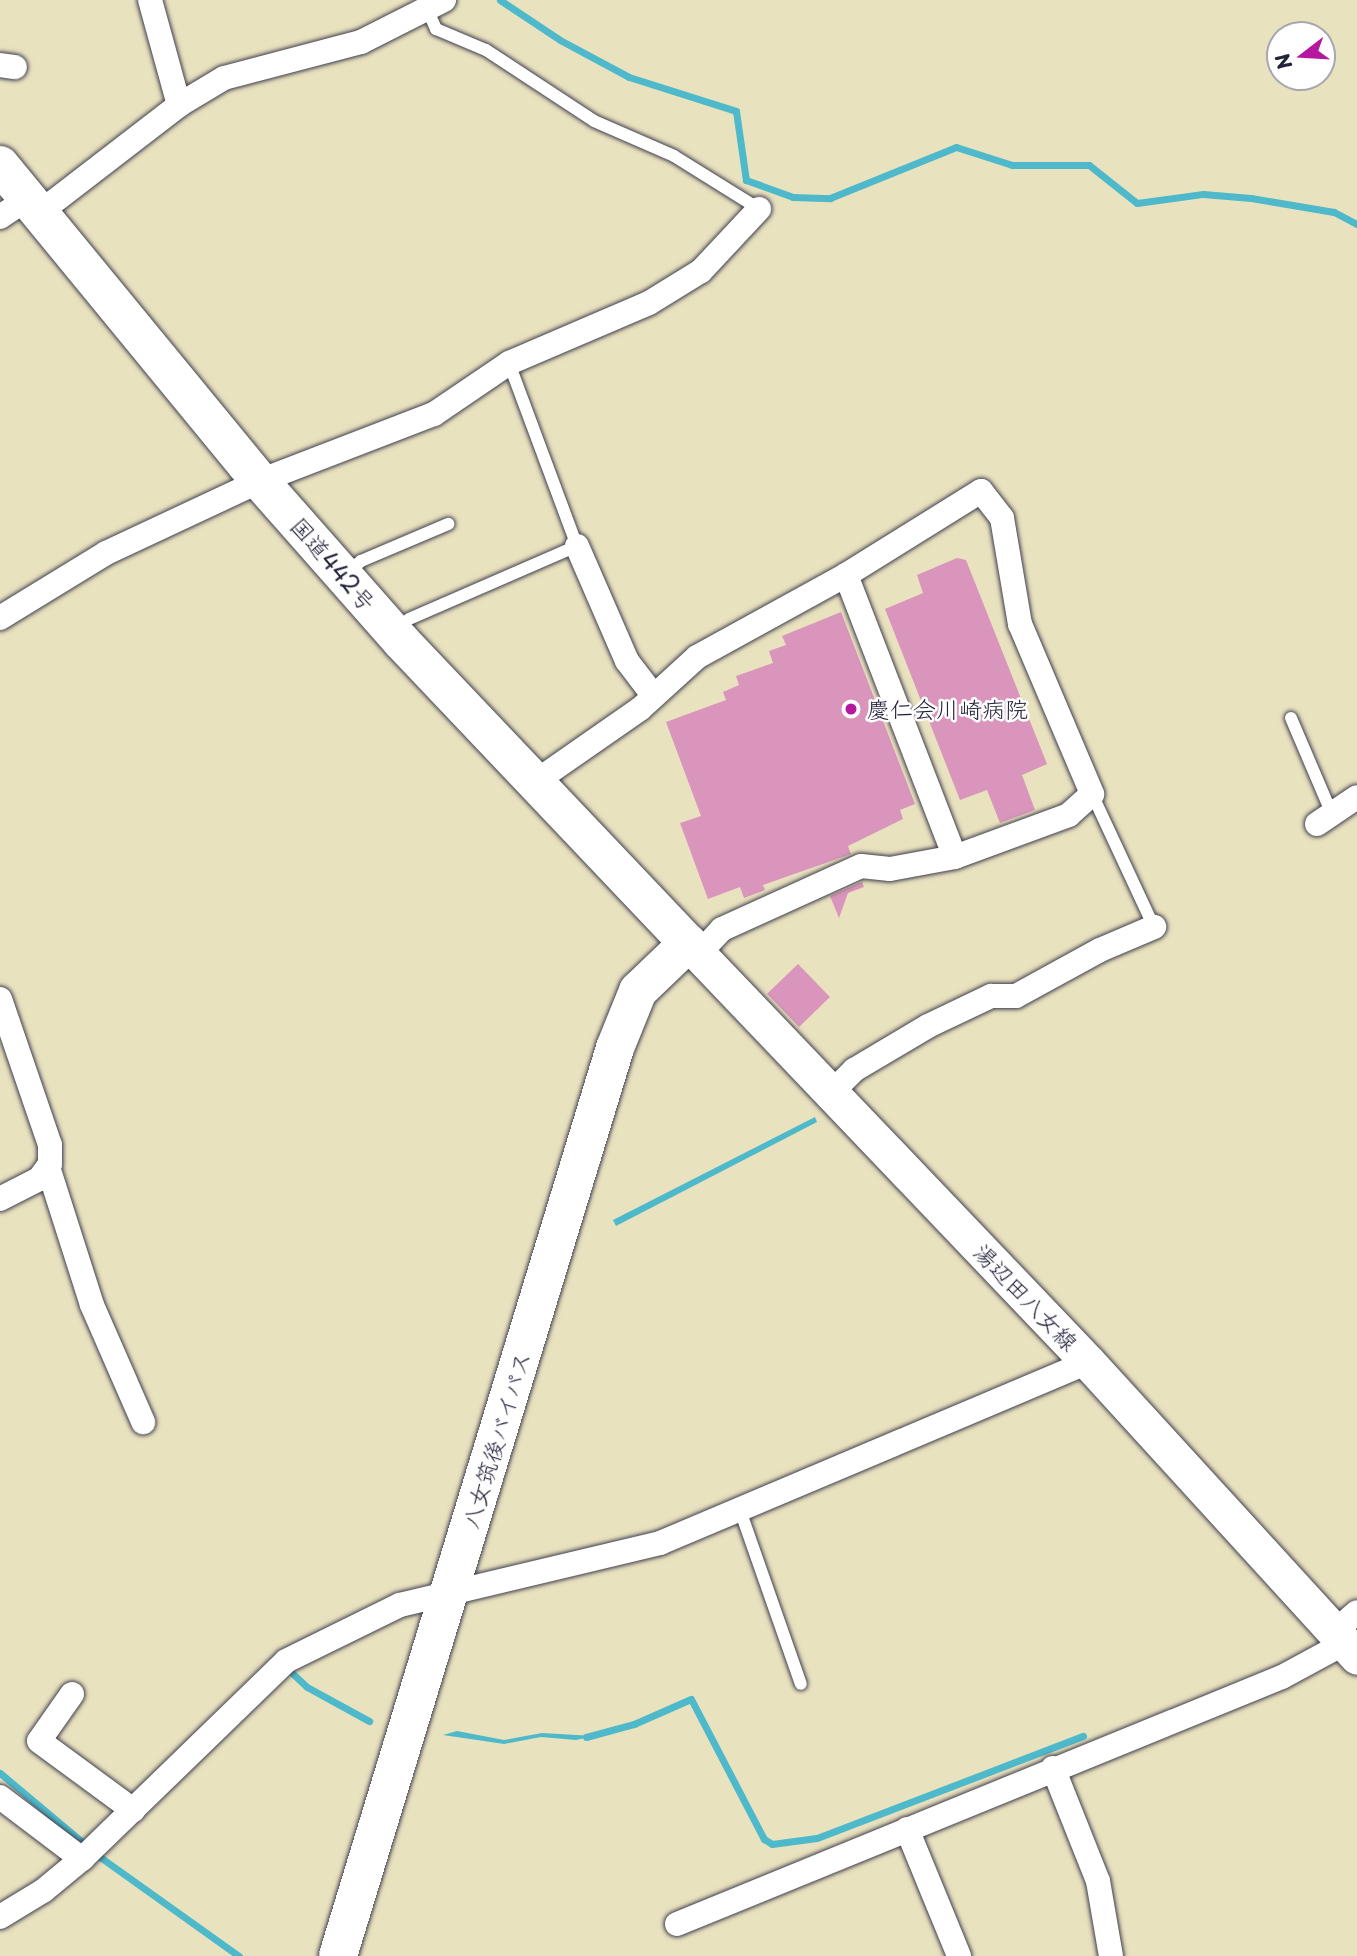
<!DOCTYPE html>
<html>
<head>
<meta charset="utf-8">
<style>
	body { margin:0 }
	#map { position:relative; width:1357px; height:1956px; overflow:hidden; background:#e9e2bf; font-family:"Playpen Sans","Klee One",sans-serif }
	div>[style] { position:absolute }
	.water>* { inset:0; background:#4eb9ca }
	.stream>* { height:7px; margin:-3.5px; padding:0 3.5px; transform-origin:3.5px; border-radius:3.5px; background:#4eb9ca }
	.building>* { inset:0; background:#d995bb; transform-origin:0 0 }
	.roads { filter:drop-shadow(0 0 2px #403f4f) drop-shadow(0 0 2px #403f4f) }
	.lane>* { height:12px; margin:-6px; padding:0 6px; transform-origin:6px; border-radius:6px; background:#fff }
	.street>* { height:24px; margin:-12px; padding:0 12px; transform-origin:12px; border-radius:12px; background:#fff }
	.secondary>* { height:35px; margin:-17.5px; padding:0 17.5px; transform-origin:17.5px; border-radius:17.5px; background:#fff }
	.highway>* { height:38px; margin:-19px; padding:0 19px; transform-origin:19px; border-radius:19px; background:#fff }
	.dots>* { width:19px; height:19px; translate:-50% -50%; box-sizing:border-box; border:4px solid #fff; border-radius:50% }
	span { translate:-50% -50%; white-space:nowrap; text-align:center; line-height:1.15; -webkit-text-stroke:5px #fff; paint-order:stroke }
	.street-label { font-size:23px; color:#22223b }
	.poi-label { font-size:23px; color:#22223b }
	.left { translate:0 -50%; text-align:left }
	.north { position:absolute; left:1266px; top:21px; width:70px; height:70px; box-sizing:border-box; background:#fff; border:2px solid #a7a7b1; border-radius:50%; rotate:253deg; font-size:19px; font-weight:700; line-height:28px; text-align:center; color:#22223b }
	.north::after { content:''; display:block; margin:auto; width:24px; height:32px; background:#b5179e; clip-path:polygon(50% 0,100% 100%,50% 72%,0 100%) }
</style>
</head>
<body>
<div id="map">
	<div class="water">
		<div style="clip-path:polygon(815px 1117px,817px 1122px,616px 1226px,613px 1220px)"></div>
		<div style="clip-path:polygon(457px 1731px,504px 1740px,542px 1733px,594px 1736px,576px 1740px,541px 1737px,504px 1744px,443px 1735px)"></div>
	</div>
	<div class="stream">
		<div style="left:500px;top:0;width:72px;rotate:33.7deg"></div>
		<div style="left:560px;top:40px;width:78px;rotate:28.2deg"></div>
		<div style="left:629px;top:77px;width:112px;rotate:17.6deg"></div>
		<div style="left:736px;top:111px;width:70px;rotate:81.8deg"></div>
		<div style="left:746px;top:180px;width:50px;rotate:19.9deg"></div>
		<div style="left:793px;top:197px;width:37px;rotate:2deg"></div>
		<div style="left:830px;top:198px;width:136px;rotate:-22deg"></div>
		<div style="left:956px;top:147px;width:59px;rotate:17.8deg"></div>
		<div style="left:1012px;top:165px;width:77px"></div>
		<div style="left:1089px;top:165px;width:61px;rotate:38.4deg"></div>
		<div style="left:1137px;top:203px;width:67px;rotate:-7.8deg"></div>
		<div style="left:1203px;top:194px;width:48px;rotate:4.8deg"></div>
		<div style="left:1251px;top:198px;width:84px;rotate:9.6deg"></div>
		<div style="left:1334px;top:212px;width:26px;rotate:28deg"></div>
		<div style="left:293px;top:1674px;width:19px;rotate:43deg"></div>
		<div style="left:307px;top:1687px;width:71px;rotate:28.7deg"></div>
		<div style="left:586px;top:1737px;width:50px;rotate:-15.2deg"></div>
		<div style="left:634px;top:1724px;width:62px;rotate:-23.7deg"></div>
		<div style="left:691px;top:1699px;width:158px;rotate:62.5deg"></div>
		<div style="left:764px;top:1839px;width:9px;rotate:32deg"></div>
		<div style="left:772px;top:1844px;width:45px;rotate:-7.6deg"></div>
		<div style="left:817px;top:1838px;width:285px;rotate:-21deg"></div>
		<div style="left:0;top:1773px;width:131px;rotate:40deg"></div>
		<div style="left:100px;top:1857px;width:171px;rotate:35.5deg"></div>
	</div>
	<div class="building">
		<div style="clip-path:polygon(957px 558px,966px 560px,1047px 764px,1022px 775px,1035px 810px,1000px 823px,987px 790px,960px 800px,885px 609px,923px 593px,917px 575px)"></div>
		<div style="clip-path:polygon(841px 612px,915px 804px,900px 810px,903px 819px,848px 846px,851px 854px,763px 885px,765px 890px,744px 898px,740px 887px,708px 899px,680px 823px,701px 816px,666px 722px,726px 700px,723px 692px,739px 685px,736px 676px,773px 663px,769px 651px,786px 645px,782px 636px)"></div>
		<div style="clip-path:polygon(862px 882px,864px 887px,848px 893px,839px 918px,830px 896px)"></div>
		<div style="left:798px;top:964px;width:46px;height:43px;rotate:46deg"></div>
	</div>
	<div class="roads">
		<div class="lane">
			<div style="left:428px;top:11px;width:20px;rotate:66deg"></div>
			<div style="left:436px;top:29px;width:54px;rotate:22.8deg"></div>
			<div style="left:486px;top:50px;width:129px;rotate:33.3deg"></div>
			<div style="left:594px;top:121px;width:87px;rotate:23.6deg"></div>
			<div style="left:674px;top:156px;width:100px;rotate:31.9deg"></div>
			<div style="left:346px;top:574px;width:20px;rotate:-41deg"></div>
			<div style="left:361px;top:561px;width:95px;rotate:-23deg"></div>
			<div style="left:409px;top:619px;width:183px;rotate:-23.5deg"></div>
			<div style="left:577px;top:546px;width:195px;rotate:-110.4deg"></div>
			<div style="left:1291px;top:718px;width:104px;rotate:66.9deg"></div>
			<div style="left:1092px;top:794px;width:147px;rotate:65deg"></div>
			<div style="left:741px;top:1513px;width:181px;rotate:70.7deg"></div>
		</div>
		<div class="street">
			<div style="left:150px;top:0;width:109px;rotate:74.6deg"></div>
			<div style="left:0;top:65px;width:15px;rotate:8deg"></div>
			<div style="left:39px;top:213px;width:177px;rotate:-37.6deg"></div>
			<div style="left:179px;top:105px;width:52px;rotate:-31deg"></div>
			<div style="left:224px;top:78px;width:142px;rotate:-14.7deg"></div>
			<div style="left:361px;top:42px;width:93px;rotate:-26.8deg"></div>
			<div style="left:0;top:217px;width:32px;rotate:-34deg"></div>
			<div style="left:577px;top:546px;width:125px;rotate:66.5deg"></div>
			<div style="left:627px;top:661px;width:43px;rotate:52.6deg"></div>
			<div style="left:846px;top:575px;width:302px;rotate:68.9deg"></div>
			<div style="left:0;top:618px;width:124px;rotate:-31.5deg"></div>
			<div style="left:106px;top:553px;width:170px;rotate:-25.1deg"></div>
			<div style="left:260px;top:481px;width:186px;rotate:-21.1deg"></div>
			<div style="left:434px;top:414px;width:91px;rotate:-34.2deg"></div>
			<div style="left:509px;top:363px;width:152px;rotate:-23.2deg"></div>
			<div style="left:649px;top:303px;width:61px;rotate:-31.6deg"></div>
			<div style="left:701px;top:271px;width:85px;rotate:-46.9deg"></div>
			<div style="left:535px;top:782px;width:128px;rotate:-34.8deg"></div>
			<div style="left:640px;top:709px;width:77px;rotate:-42.4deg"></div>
			<div style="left:697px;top:657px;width:170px;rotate:-28.8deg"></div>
			<div style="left:846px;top:575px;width:159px;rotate:-31.9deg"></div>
			<div style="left:981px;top:491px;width:34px;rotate:52deg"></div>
			<div style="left:1002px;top:518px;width:108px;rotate:80.4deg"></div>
			<div style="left:1020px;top:624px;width:185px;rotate:67deg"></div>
			<div style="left:1092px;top:794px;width:31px;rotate:138deg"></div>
			<div style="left:1069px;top:815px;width:121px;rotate:159.8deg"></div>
			<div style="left:955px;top:857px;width:66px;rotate:169.5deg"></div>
			<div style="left:890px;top:869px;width:29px;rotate:-174deg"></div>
			<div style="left:861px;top:866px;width:153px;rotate:155.6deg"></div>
			<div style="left:722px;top:929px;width:34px;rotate:133deg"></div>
			<div style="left:1317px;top:824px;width:48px;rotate:-34deg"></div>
			<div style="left:0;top:999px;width:154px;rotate:71.1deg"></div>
			<div style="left:50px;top:1145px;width:19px;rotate:90deg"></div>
			<div style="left:50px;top:1164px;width:19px;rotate:126deg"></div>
			<div style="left:39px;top:1179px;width:44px;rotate:152.9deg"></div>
			<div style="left:831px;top:1093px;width:33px;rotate:-45deg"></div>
			<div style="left:854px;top:1070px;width:86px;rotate:-30.7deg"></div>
			<div style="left:928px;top:1026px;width:70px;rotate:-25.5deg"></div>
			<div style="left:991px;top:996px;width:25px"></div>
			<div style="left:1016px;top:996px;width:96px;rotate:-28.7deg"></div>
			<div style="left:1100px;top:950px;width:59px;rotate:-23.1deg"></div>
			<div style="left:48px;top:1167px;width:145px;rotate:72.3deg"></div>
			<div style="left:92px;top:1305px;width:128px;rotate:66.4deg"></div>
			<div style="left:1334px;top:1632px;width:30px;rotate:-41deg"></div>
			<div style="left:72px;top:1694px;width:57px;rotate:125.1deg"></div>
			<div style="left:39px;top:1741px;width:117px;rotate:36.3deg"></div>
			<div style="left:1053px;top:1768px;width:122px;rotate:68.3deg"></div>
			<div style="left:1098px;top:1881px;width:76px;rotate:80.2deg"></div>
			<div style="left:0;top:1797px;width:103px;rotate:37.1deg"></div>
			<div style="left:907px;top:1829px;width:137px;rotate:67.7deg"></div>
			<div style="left:0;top:1917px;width:50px;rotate:-31.2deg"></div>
			<div style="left:43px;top:1891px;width:53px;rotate:-39.7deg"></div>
			<div style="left:84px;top:1857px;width:281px;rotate:-44.1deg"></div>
			<div style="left:286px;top:1661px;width:127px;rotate:-26.2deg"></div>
			<div style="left:400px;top:1605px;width:267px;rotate:-13.4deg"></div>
			<div style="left:660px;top:1543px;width:465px;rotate:-22.9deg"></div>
			<div style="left:677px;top:1924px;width:653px;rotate:-22.21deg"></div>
			<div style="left:1282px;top:1677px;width:72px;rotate:-28.4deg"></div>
		</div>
		<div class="secondary">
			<div style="left:688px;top:943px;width:579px;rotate:46.33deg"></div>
			<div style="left:1088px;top:1362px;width:399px;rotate:47.6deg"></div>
		</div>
		<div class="highway">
			<div style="left:0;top:165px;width:409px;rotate:50.6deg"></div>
			<div style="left:260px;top:481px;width:213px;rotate:48.6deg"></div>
			<div style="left:401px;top:641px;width:417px;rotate:46.5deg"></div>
			<div style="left:688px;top:943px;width:69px;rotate:136.2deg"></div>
			<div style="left:638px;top:991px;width:61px;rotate:112deg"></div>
			<div style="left:615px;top:1048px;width:949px;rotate:106.97deg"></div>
		</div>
	</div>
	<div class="dots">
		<div style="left:851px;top:709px;background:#b5179e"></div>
	</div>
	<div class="street-label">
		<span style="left:333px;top:564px;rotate:49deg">国道442号</span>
		<span style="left:1026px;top:1297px;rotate:46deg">湯辺田八女線</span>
		<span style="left:496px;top:1440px;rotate:-73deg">八女筑後バイパス</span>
	</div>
	<div class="poi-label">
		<span class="left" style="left:867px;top:709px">慶仁会川崎病院</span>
	</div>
	<div class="north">N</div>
</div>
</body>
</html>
